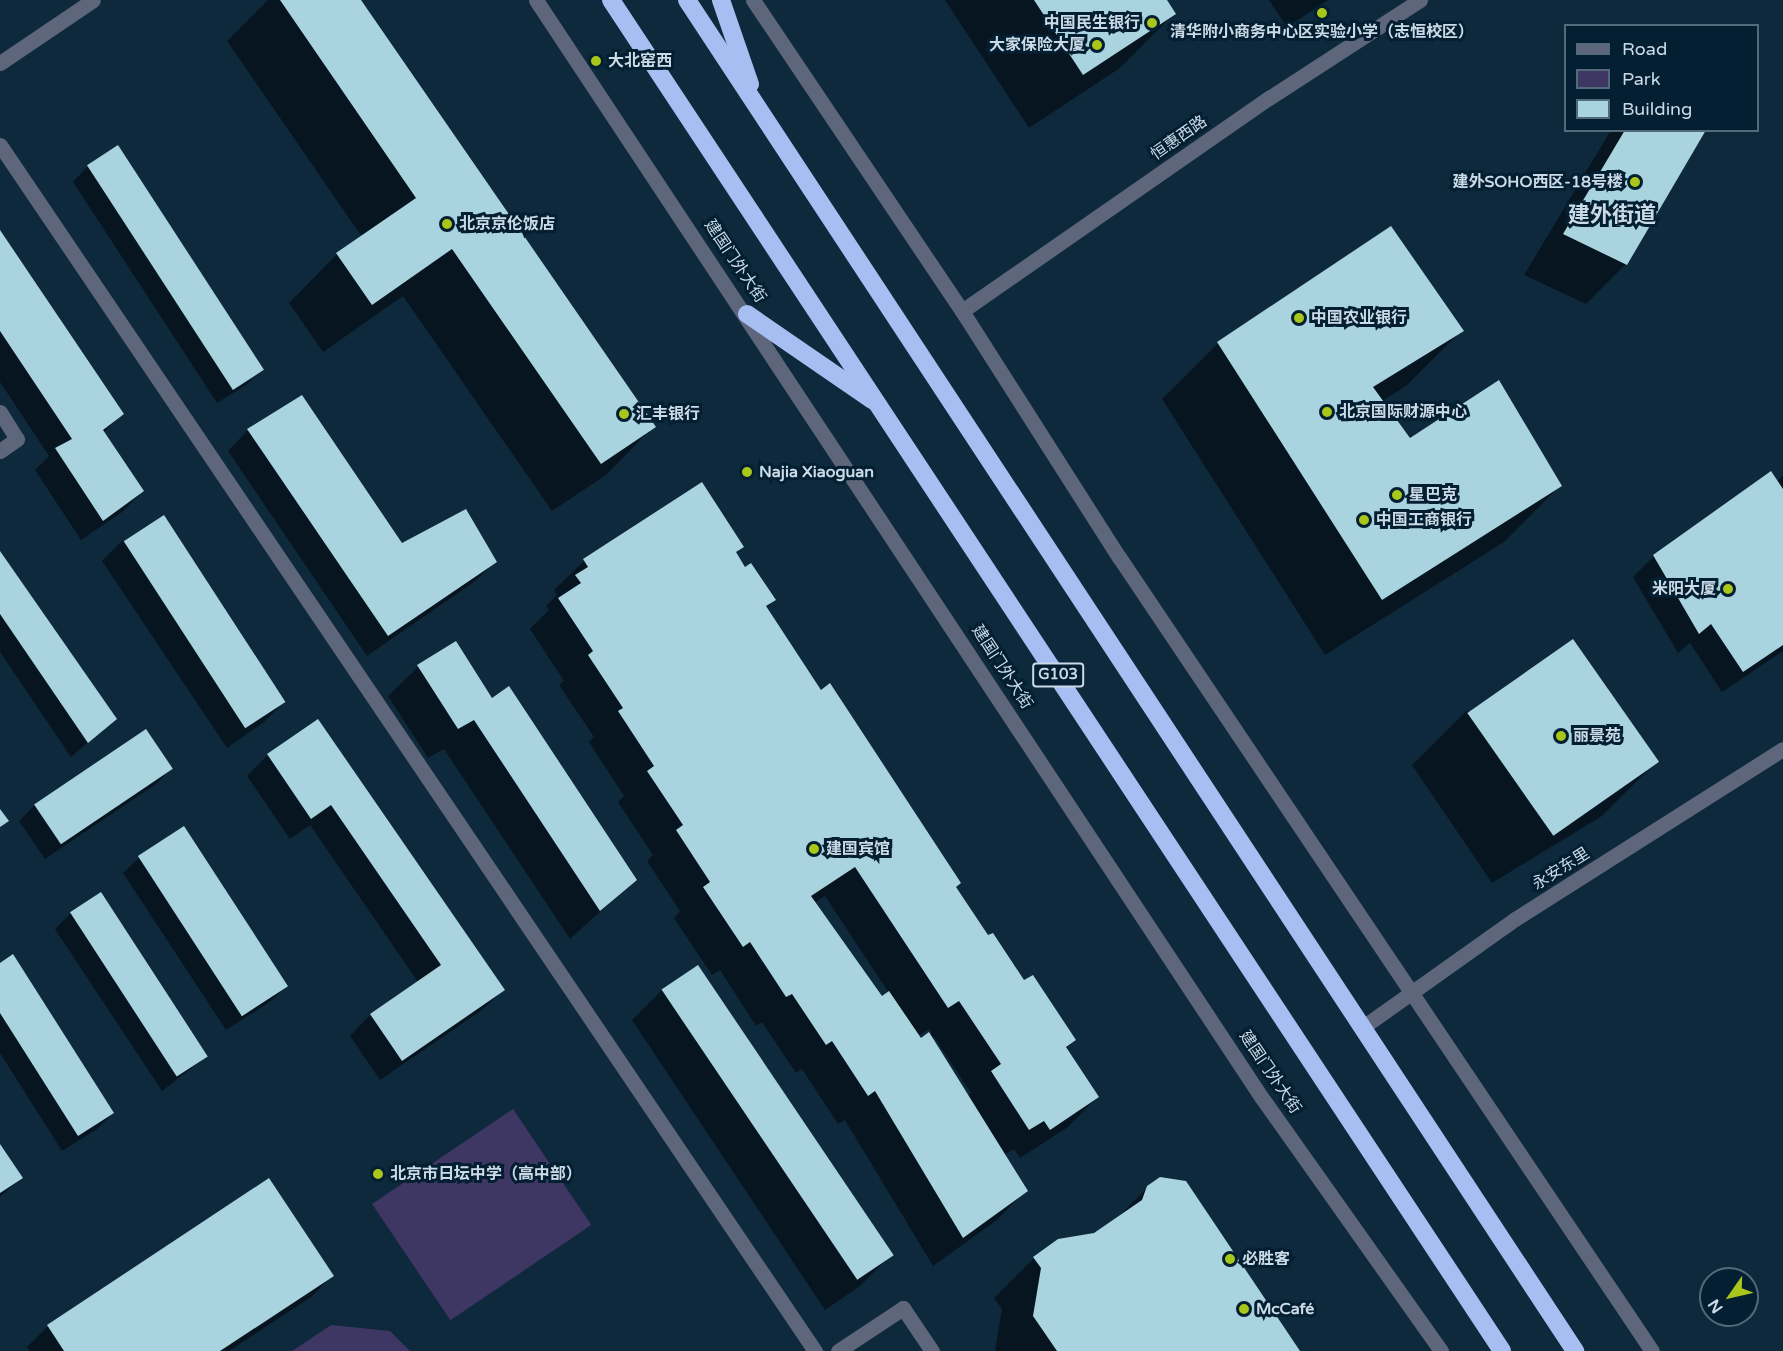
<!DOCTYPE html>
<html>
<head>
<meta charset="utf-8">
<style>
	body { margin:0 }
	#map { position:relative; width:1783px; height:1351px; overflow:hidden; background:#0e293c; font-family:"Varela Round","Noto Sans SC",sans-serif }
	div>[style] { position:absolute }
	.green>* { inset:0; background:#3e3663; transform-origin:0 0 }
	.shadow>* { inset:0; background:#0007 }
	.building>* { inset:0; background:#a8d3df; transform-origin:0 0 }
	.minor>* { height:15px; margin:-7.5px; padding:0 7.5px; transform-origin:7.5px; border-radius:7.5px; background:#5d667b }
	.highway>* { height:18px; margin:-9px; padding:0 9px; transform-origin:9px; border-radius:9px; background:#a7bef2 }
	.dots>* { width:16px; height:16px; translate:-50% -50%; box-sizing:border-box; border:3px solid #041f32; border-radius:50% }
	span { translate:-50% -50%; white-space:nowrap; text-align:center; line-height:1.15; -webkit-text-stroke:6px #041f32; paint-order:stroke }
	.shield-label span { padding:2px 4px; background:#041f32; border:2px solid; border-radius:4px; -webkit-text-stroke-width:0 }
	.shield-label { font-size:15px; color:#cadae7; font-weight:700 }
	.poi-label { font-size:16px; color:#cadae7; font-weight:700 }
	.right { translate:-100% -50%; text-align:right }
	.left { translate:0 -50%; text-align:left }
	.street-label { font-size:16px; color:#cadae7 }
	.district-label { font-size:22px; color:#cadae7; font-weight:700 }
	.legend { position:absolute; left:1564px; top:24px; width:195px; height:108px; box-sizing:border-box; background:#041f32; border:2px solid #536a7a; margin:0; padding:8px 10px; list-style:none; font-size:18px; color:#cadae7 }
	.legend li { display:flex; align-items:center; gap:12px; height:30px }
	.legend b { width:30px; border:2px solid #536a7a }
	.north { position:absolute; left:1699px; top:1267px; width:60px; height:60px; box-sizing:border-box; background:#041f32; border:2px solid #536a7a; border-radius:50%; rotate:236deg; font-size:16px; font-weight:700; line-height:24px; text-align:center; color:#cadae7 }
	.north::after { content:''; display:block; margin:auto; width:21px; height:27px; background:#a9c71a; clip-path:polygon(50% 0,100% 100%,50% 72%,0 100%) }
</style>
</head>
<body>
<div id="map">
	<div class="green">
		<div style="left:513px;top:1109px;width:140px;height:170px;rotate:56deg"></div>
		<div style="clip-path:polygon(331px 1325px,390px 1331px,410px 1351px,292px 1351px)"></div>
	</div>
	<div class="shadow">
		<div style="clip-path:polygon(268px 0,359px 0,654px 426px,606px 475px,552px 511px,403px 296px,323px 352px,289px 303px,337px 254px,362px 237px,227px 41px)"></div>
		<div style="clip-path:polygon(945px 0,1165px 0,1174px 14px,1120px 68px,1029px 128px)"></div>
		<div style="clip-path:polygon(1269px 0,1328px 0,1287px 27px)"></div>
		<div style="clip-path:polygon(1611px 130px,1704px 130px,1626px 264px,1586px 304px,1524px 275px)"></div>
		<div style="clip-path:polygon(88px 166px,262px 370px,246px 385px,217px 403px,73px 182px)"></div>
		<div style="clip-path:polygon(0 233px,122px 414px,103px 433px,143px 491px,122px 512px,81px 540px,35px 470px,49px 456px,0 382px)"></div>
		<div style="clip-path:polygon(1462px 330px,1406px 386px,1382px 401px,1410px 440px,1560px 486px,1504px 542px,1325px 655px,1162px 399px,1218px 343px)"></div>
		<div style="clip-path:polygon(248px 430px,402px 544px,495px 562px,474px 582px,367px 656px,228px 451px)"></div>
		<div style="clip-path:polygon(1771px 473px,1777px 482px,1783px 475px,1783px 651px,1722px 692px,1690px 643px,1678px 653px,1633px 577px,1654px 556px)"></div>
		<div style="clip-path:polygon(123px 540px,285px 701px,264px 722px,227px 748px,102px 561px)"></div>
		<div style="clip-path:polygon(evenodd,742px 546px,735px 554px,774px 600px,766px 608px,987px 937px,1074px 1040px,1066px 1048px,1097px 1097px,1068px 1127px,1020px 1158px,1014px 1149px,1004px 1155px,1026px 1190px,997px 1220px,933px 1266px,845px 1120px,838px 1124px,802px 1069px,796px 1073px,762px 1022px,756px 1026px,720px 970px,712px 975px,674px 918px,680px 911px,647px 861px,653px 855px,618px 802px,624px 796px,589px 742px,594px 737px,559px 685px,564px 681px,530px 629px,549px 610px,546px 606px,557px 595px,554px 590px,584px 561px,742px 546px,825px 896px,889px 993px,882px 998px,814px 903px,825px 896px,742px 546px,929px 1029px,931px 1033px,920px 1040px,918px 1036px,929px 1029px,742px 546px,934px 1037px,971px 1093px,968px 1096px,932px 1039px,934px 1037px)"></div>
		<div style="clip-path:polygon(0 554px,115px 719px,71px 757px,0 652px)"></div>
		<div style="clip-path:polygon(456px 643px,491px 700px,635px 880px,570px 939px,444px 749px,428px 758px,388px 696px,418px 667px)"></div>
		<div style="clip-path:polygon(1466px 711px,1656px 762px,1602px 816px,1492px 883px,1412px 765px)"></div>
		<div style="clip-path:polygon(318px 721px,503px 990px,482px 1010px,380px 1080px,350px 1036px,370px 1015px,418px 982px,310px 825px,290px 839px,247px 776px,268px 755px)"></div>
		<div style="clip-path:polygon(171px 769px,156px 784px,45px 859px,19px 821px,35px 805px)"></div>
		<div style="clip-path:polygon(184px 828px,287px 985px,271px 1001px,226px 1030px,123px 873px,139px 858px)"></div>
		<div style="clip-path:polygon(71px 913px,207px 1056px,162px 1091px,55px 929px)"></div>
		<div style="clip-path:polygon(0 964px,113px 1113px,97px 1129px,62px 1151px,0 1053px)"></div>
		<div style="clip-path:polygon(662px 990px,890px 1256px,860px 1286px,825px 1310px,632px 1020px)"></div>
		<div style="clip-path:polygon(0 1147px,21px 1178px,0 1197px)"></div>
		<div style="clip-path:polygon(1148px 1187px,1299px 1351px,995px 1351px,1002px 1309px,994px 1298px,1034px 1258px,1094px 1234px,1114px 1221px)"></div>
		<div style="clip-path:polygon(332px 1276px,311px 1297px,229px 1351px,30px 1351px,27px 1347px,48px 1326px)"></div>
	</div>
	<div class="building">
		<div style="clip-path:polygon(280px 0,361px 0,656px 427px,601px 464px,452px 249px,372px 305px,336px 253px,416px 198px)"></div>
		<div style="clip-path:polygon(1034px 0,1167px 0,1176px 14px,1083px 75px)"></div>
		<div style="clip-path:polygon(1625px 130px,1706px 130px,1627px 265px,1563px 234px)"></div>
		<div style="left:118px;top:145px;width:268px;height:37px;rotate:57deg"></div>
		<div style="clip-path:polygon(1391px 226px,1464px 331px,1373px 387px,1410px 438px,1499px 380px,1562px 486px,1382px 600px,1217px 342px)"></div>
		<div style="clip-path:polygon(0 230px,124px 414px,103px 430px,144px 491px,103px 521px,55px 448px,72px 439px,0 331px)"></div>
		<div style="clip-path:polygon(302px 395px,402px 543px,466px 509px,497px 562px,388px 636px,247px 429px)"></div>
		<div style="clip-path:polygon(1771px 471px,1783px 489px,1783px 645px,1743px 672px,1711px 624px,1699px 634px,1653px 555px)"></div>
		<div style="clip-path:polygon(702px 482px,744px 547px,736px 552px,745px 567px,751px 563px,776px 600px,766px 606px,821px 690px,830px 683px,961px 883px,956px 887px,988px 935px,993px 933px,1024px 980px,1033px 975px,1076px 1040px,1066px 1047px,1099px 1097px,1050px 1130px,1044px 1121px,1029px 1130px,991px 1071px,1001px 1064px,959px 1001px,948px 1008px,855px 867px,811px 896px,882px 996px,889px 991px,921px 1038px,929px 1032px,1028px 1191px,963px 1238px,875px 1091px,868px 1096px,832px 1041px,826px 1045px,792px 994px,786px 997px,750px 942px,743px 947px,703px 887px,710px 882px,676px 830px,683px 825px,647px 771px,654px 766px,618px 711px,623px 708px,588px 655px,593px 651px,558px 598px,581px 583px,575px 575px,588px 567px,583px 559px)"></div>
		<div style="left:164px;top:515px;width:223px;height:48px;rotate:57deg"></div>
		<div style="clip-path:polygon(0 551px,117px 719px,88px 743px,0 614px)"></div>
		<div style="left:1573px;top:639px;width:150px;height:129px;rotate:55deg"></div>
		<div style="clip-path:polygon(456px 641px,492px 698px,509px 686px,637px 880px,600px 911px,474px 720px,458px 729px,417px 665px)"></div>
		<div style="clip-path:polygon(318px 719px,505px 990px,402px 1061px,370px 1014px,441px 965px,331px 805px,311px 819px,267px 754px)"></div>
		<div style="left:146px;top:729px;width:48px;height:135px;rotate:56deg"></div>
		<div style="clip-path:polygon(0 809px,9px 821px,0 827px)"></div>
		<div style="left:184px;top:826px;width:191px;height:55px;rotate:57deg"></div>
		<div style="left:101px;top:892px;width:196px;height:37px;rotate:57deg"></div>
		<div style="clip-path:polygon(13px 954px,114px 1113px,78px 1136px,0 1013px,0 963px)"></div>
		<div style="left:698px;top:965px;width:350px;height:44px;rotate:56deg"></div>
		<div style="clip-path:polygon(0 1144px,23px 1178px,0 1193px)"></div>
		<div style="clip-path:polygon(1160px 1177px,1186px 1181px,1300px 1351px,1057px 1351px,1033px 1316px,1041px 1268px,1033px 1257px,1058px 1239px,1094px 1233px,1142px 1200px,1147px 1186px)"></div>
		<div style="clip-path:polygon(269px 1178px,334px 1276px,220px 1351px,64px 1351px,47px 1325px)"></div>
	</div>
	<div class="minor">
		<div style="left:536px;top:0;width:1316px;rotate:56.53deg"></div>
		<div style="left:1262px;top:1098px;width:310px;rotate:54.7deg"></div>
		<div style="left:753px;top:0;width:375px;rotate:56.1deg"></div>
		<div style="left:962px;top:311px;width:292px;rotate:57.5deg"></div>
		<div style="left:1119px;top:557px;width:956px;rotate:56.13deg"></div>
		<div style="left:0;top:63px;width:112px;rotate:-34.1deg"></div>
		<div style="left:0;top:145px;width:1456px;rotate:55.95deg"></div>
		<div style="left:962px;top:311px;width:374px;rotate:-34.8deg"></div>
		<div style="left:1269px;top:98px;width:180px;rotate:-33deg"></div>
		<div style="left:0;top:412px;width:32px;rotate:58deg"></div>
		<div style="left:17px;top:439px;width:21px;rotate:145deg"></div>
		<div style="left:1363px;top:1027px;width:186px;rotate:-35.4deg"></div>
		<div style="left:1515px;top:919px;width:317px;rotate:-32.4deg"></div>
		<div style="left:838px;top:1351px;width:78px;rotate:-33.5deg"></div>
		<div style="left:903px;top:1308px;width:52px;rotate:56deg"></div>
	</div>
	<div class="highway">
		<div style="left:611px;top:0;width:1618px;rotate:56.59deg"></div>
		<div style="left:687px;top:0;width:1617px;rotate:56.68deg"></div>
		<div style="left:721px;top:0;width:89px;rotate:71deg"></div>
		<div style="left:747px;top:314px;width:152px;rotate:34.5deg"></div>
	</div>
	<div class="dots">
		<div style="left:1322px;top:13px;background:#a9c71a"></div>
		<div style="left:1152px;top:23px;background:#a9c71a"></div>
		<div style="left:1097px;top:45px;background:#a9c71a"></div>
		<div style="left:596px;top:61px;background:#a9c71a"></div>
		<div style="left:1635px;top:182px;background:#a9c71a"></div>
		<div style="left:447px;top:224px;background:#a9c71a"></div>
		<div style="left:1299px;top:318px;background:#a9c71a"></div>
		<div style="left:1327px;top:412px;background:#a9c71a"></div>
		<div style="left:624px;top:414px;background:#a9c71a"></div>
		<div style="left:747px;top:472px;background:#a9c71a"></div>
		<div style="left:1397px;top:495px;background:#a9c71a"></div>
		<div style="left:1364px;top:520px;background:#a9c71a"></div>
		<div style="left:1728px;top:589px;background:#a9c71a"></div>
		<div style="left:1561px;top:736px;background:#a9c71a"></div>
		<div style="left:814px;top:849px;background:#a9c71a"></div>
		<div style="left:378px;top:1174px;background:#a9c71a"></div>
		<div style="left:1230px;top:1259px;background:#a9c71a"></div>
		<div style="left:1244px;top:1309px;background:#a9c71a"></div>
	</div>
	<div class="shield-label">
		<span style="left:1058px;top:675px">G103</span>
	</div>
	<div class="poi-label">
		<span class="right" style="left:1140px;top:23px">中国民生银行</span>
		<span style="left:1322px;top:32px">清华附小商务中心区实验小学（志恒校区）</span>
		<span class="right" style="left:1085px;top:45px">大家保险大厦</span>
		<span class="left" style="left:608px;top:61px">大北窑西</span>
		<span class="right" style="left:1623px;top:182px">建外SOHO西区-18号楼</span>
		<span class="left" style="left:459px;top:224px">北京京伦饭店</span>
		<span class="left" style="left:1311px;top:318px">中国农业银行</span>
		<span class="left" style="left:1339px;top:412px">北京国际财源中心</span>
		<span class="left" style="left:636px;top:414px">汇丰银行</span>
		<span class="left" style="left:759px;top:472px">Najia Xiaoguan</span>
		<span class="left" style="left:1409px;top:495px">星巴克</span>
		<span class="left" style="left:1376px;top:520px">中国工商银行</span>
		<span class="right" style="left:1716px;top:589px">米阳大厦</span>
		<span class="left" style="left:1573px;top:736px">丽景苑</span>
		<span class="left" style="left:826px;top:849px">建国宾馆</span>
		<span class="left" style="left:390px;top:1174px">北京市日坛中学（高中部）</span>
		<span class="left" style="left:1242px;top:1259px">必胜客</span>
		<span class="left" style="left:1256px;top:1309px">McCafé</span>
	</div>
	<div class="street-label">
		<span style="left:1179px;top:138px;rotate:-35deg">恒惠西路</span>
		<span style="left:735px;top:261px;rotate:56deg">建国门外大街</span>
		<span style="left:1002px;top:667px;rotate:57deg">建国门外大街</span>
		<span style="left:1561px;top:869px;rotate:-32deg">永安东里</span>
		<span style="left:1270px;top:1072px;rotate:56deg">建国门外大街</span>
	</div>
	<div class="district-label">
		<span style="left:1612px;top:216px">建外街道</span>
	</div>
	<ul class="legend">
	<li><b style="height:8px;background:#5d667b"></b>Road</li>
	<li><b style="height:16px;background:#3e3663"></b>Park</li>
	<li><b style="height:16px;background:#a8d3df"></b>Building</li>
	</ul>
	<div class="north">N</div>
</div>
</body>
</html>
